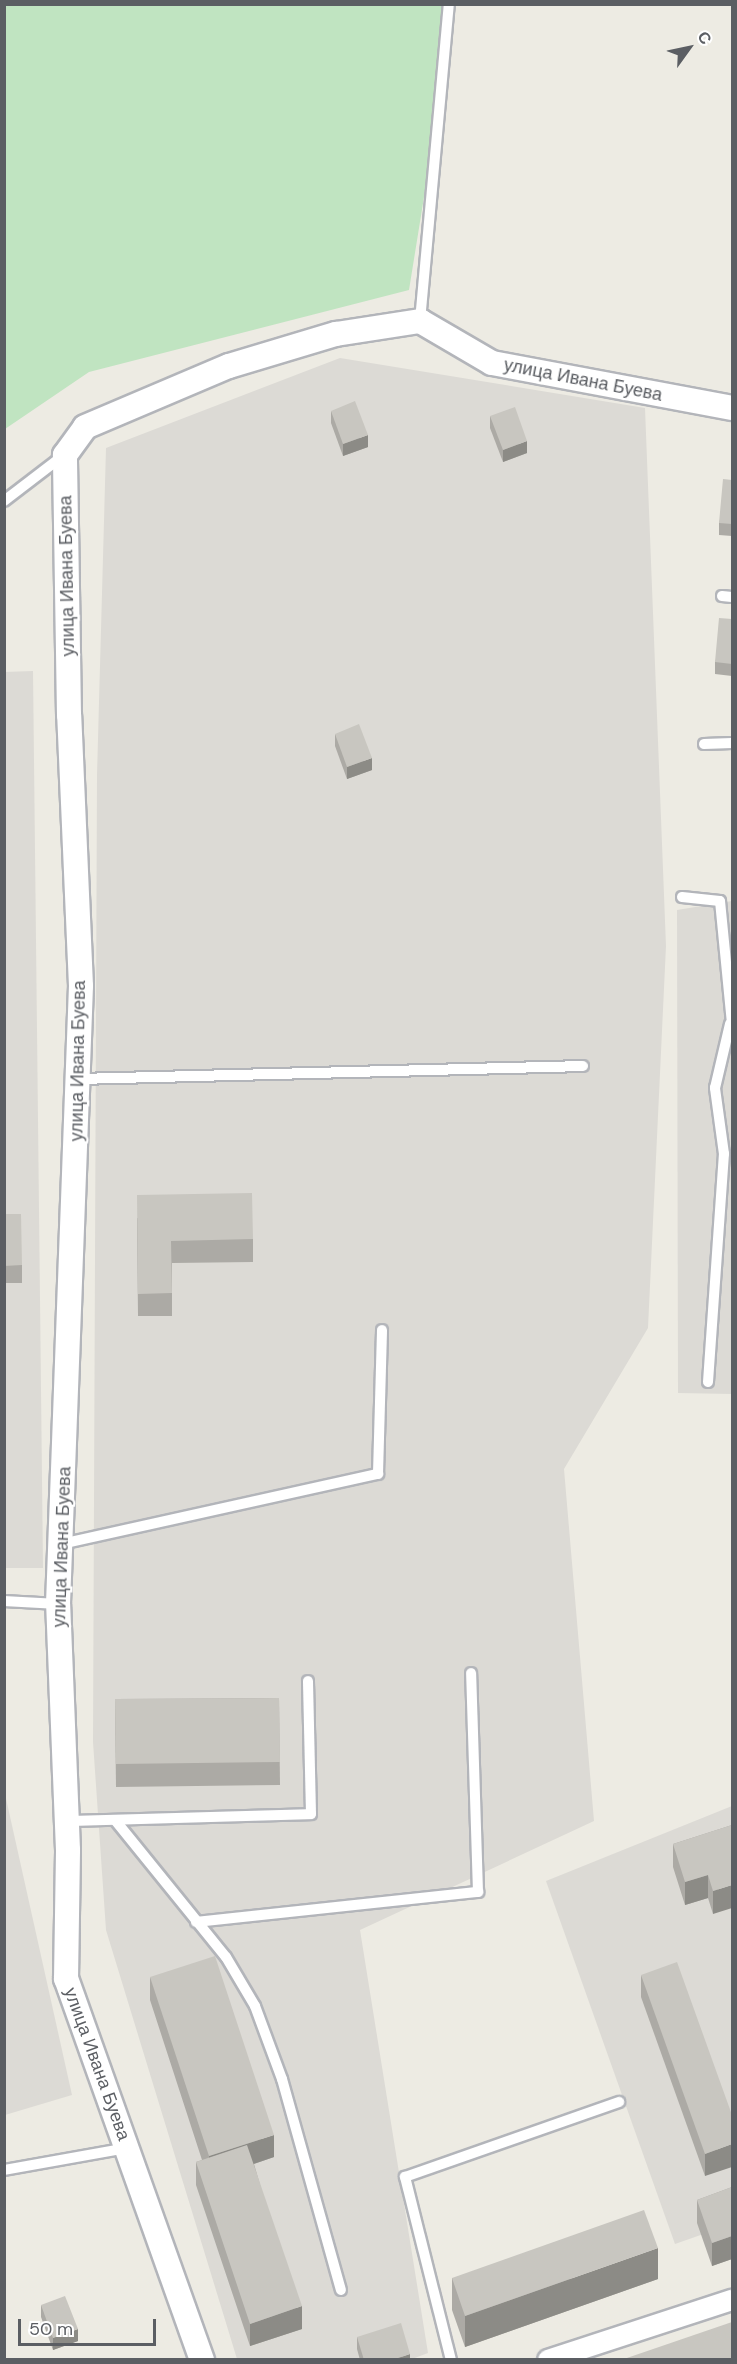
<!DOCTYPE html>
<meta charset="utf-8">
<style>
body{margin:0}
#map{position:relative;width:737px;height:2364px;overflow:hidden;background:#edebe3;font-family:"DM Sans",sans-serif}
div>[style]{position:absolute}
[style*='--x']{left:calc(var(--x)*1px);top:calc(var(--y)*1px);width:calc(var(--w)*1px);rotate:calc(var(--a)*1deg)}
.industrial>*{inset:0;background:#dcdad5}
.green>*{inset:0;background:#c0e4c1}
.roads{filter:drop-shadow(2px 0 #b3b5ba) drop-shadow(-2px 0 #b3b5ba) drop-shadow(0 2px #b3b5ba) drop-shadow(0 -2px #b3b5ba)}
.service>*{height:10px;margin:-5px;padding:0 5px;transform-origin:5px;border-radius:5px;background:#fff}
.minor>*{height:20px;margin:-10px;padding:0 10px;transform-origin:10px;border-radius:10px;background:#fff}
.tertiary>*{height:24px;margin:-12px;padding:0 12px;transform-origin:12px;border-radius:12px;background:#fff}
.wall>*{inset:0;background:#acaaa5}
.shaded-wall>*{inset:0;background:#8c8b86}
.building>*{inset:0;background:#c8c6c0}
span{translate:-50% -50%;white-space:nowrap;text-align:center;line-height:1.15;-webkit-text-stroke:4.5px #fff;paint-order:stroke}
.street-label{font-size:18px;color:#5b5e63}
.frame{position:absolute;inset:0;border:6px solid #5b5e63;pointer-events:none}
.north{position:absolute;left:659px;top:18px;width:60px;height:60px;-webkit-text-stroke:4px #fff;paint-order:stroke;rotate:57deg;font-size:16px;font-weight:700;line-height:24px;text-align:center;color:#5b5e63}
.north::after{content:'';display:block;margin:auto;width:21px;height:27px;background:#5b5e63;clip-path:polygon(50% 0,100% 100%,50% 72%,0 100%)}
.scale{position:absolute;left:18px;top:2319px;width:138px;height:27px;box-sizing:border-box;border:3px solid #5b5e63;border-top:0;padding-left:8px;font-size:18px;line-height:21px;white-space:nowrap;color:#5b5e63;-webkit-text-stroke:4px #fff;paint-order:stroke}
</style>
<div id="map">
<div class="industrial">
<div style="clip-path:polygon(340px 358px,645px 408px,666px 946px,648px 1328px,564px 1469px,594px 1821px,360px 1930px,428px 2353px,412px 2359px,237px 2359px,106px 1930px,93px 1742px,97px 775px,106px 448px)"></div>
<div style="clip-path:polygon(33px 671px,43px 1568px,4px 1568px,4px 672px)"></div>
<div style="clip-path:polygon(732px 901px,732px 1394px,678px 1393px,677px 910px)"></div>
<div style="clip-path:polygon(5px 1794px,72px 2095px,5px 2115px,4px 2115px)"></div>
<div style="clip-path:polygon(732px 1806px,732px 2224px,675px 2244px,546px 1881px)"></div>
</div>
<div class="green">
<div style="clip-path:polygon(5px 5px,455px 5px,409px 290px,89px 372px,5px 429px)"></div>
</div>
<div class="roads">
<div class="service">
<div style="--x:420;--y:321;--w:318;--a:-84.8"></div>
<div style="--x:4;--y:501;--w:76;--a:-37.5"></div>
<div style="--x:722;--y:596;--w:10;--a:6"></div>
<div style="--x:704;--y:744;--w:28;--a:-2"></div>
<div style="--x:682;--y:897;--w:38;--a:6"></div>
<div style="--x:720;--y:901;--w:123;--a:84.4"></div>
<div style="--x:78;--y:1079;--w:505;--a:-1.47"></div>
<div style="--x:708;--y:1382;--w:229;--a:-86"></div>
<div style="--x:724;--y:1154;--w:67;--a:-97.8"></div>
<div style="--x:715;--y:1088;--w:66;--a:-76.8"></div>
<div style="--x:61;--y:1544;--w:325;--a:-12.5"></div>
<div style="--x:378;--y:1474;--w:144;--a:-88.4"></div>
<div style="--x:4;--y:1601;--w:54;--a:3.2"></div>
<div style="--x:115;--y:1820;--w:176;--a:51"></div>
<div style="--x:226;--y:1957;--w:57;--a:59.4"></div>
<div style="--x:255;--y:2006;--w:78;--a:69.7"></div>
<div style="--x:282;--y:2079;--w:219;--a:74.4"></div>
<div style="--x:67;--y:1821;--w:244;--a:-1.6"></div>
<div style="--x:311;--y:1814;--w:133;--a:-91.3"></div>
<div style="--x:196;--y:1922;--w:284;--a:-6.1"></div>
<div style="--x:478;--y:1892;--w:219;--a:-91.8"></div>
<div style="--x:4;--y:2170;--w:125;--a:-10.1"></div>
<div style="--x:451;--y:2360;--w:189;--a:-104.1"></div>
<div style="--x:405;--y:2177;--w:227;--a:-19.3"></div>
</div>
<div class="minor">
<div style="--x:548;--y:2360;--w:194;--a:-18.1"></div>
</div>
<div class="tertiary">
<div style="--x:202;--y:2360;--w:405;--a:-109.6"></div>
<div style="--x:66;--y:1979;--w:129;--a:-89.1"></div>
<div style="--x:68;--y:1850;--w:246;--a:-92.3"></div>
<div style="--x:58;--y:1604;--w:618;--a:-87.87"></div>
<div style="--x:81;--y:986;--w:271;--a:-92.5"></div>
<div style="--x:69;--y:715;--w:260;--a:-90.9"></div>
<div style="--x:65;--y:455;--w:34;--a:-54"></div>
<div style="--x:85;--y:427;--w:156;--a:-23"></div>
<div style="--x:229;--y:366;--w:112;--a:-16.7"></div>
<div style="--x:336;--y:334;--w:85;--a:-8.8"></div>
<div style="--x:420;--y:321;--w:83;--a:30.3"></div>
<div style="--x:492;--y:363;--w:244;--a:10.6"></div>
</div>
</div>
<div class="wall">
<div style="clip-path:polygon(331px 411px,368px 447px,343px 456px,331px 423px)"></div>
<div style="clip-path:polygon(490px 416px,527px 453px,503px 462px,490px 428px)"></div>
<div style="clip-path:polygon(732px 480px,732px 536px,719px 535px,719px 523px)"></div>
<div style="clip-path:polygon(732px 619px,732px 676px,715px 674px,715px 662px)"></div>
<div style="clip-path:polygon(335px 734px,372px 770px,347px 779px,335px 746px)"></div>
<div style="clip-path:polygon(4px 1214px,22px 1265px,22px 1283px,4px 1283px)"></div>
<div style="clip-path:polygon(137px 1218px,253px 1239px,253px 1262px,172px 1263px,172px 1316px,138px 1316px)"></div>
<div style="clip-path:polygon(279px 1698px,280px 1785px,116px 1787px,115px 1699px)"></div>
<div style="clip-path:polygon(732px 1825px,713px 1914px,708px 1898px,685px 1905px,673px 1867px,673px 1844px)"></div>
<div style="clip-path:polygon(641px 1975px,732px 2115px,705px 2176px,641px 1997px)"></div>
<div style="clip-path:polygon(150px 1977px,274px 2157px,254px 2164px,302px 2329px,250px 2346px,196px 2185px,196px 2162px,202px 2160px,150px 2000px)"></div>
<div style="clip-path:polygon(732px 2187px,732px 2259px,712px 2266px,697px 2223px,697px 2200px)"></div>
<div style="clip-path:polygon(452px 2278px,658px 2279px,465px 2347px,452px 2310px)"></div>
<div style="clip-path:polygon(41px 2305px,78px 2341px,53px 2350px,41px 2317px)"></div>
<div style="clip-path:polygon(357px 2337px,410px 2360px,360px 2360px,357px 2349px)"></div>
</div>
<div class="shaded-wall">
<div style="clip-path:polygon(368px 435px,368px 447px,343px 456px,343px 444px)"></div>
<div style="clip-path:polygon(527px 441px,527px 453px,503px 462px,503px 450px)"></div>
<div style="clip-path:polygon(372px 758px,372px 770px,347px 779px,347px 767px)"></div>
<div style="clip-path:polygon(708px 1875px,708px 1898px,685px 1905px,685px 1882px)"></div>
<div style="clip-path:polygon(732px 1885px,732px 1908px,713px 1914px,713px 1891px)"></div>
<div style="clip-path:polygon(274px 2135px,274px 2157px,209px 2179px,209px 2156px)"></div>
<div style="clip-path:polygon(732px 2144px,732px 2167px,705px 2176px,705px 2154px)"></div>
<div style="clip-path:polygon(732px 2236px,732px 2259px,712px 2266px,712px 2243px)"></div>
<div style="clip-path:polygon(658px 2248px,658px 2279px,465px 2347px,465px 2316px)"></div>
<div style="clip-path:polygon(302px 2306px,302px 2329px,250px 2346px,250px 2324px)"></div>
<div style="clip-path:polygon(78px 2329px,78px 2341px,53px 2350px,53px 2338px)"></div>
<div style="clip-path:polygon(410px 2354px,410px 2360px,392px 2360px)"></div>
</div>
<div class="building">
<div style="clip-path:polygon(355px 401px,368px 435px,343px 444px,331px 411px)"></div>
<div style="clip-path:polygon(515px 407px,527px 441px,503px 450px,490px 416px)"></div>
<div style="clip-path:polygon(723px 479px,732px 480px,732px 524px,719px 523px)"></div>
<div style="clip-path:polygon(719px 618px,732px 619px,732px 664px,715px 662px)"></div>
<div style="clip-path:polygon(359px 724px,372px 758px,347px 767px,335px 734px)"></div>
<div style="clip-path:polygon(252px 1193px,253px 1239px,171px 1241px,172px 1293px,138px 1294px,137px 1195px)"></div>
<div style="clip-path:polygon(4px 1214px,21px 1214px,22px 1265px,4px 1266px)"></div>
<div style="clip-path:polygon(279px 1698px,280px 1762px,116px 1764px,115px 1699px)"></div>
<div style="clip-path:polygon(732px 1825px,732px 1885px,713px 1891px,708px 1875px,685px 1882px,673px 1844px)"></div>
<div style="clip-path:polygon(215px 1956px,274px 2135px,209px 2156px,150px 1977px)"></div>
<div style="clip-path:polygon(677px 1962px,732px 2115px,732px 2144px,705px 2154px,641px 1975px)"></div>
<div style="clip-path:polygon(247px 2145px,302px 2306px,250px 2324px,196px 2162px)"></div>
<div style="clip-path:polygon(732px 2187px,732px 2236px,712px 2243px,697px 2200px)"></div>
<div style="clip-path:polygon(644px 2210px,658px 2248px,465px 2316px,452px 2278px)"></div>
<div style="clip-path:polygon(65px 2296px,78px 2329px,53px 2338px,41px 2305px)"></div>
<div style="clip-path:polygon(732px 2322px,732px 2360px,621px 2360px)"></div>
<div style="clip-path:polygon(401px 2323px,410px 2354px,392px 2360px,364px 2360px,357px 2337px)"></div>
</div>
<div class="street-label">
<span style="left:583px;top:380px;rotate:11deg">улица Ивана Буева</span>
<span style="left:67px;top:576px;rotate:-91deg">улица Ивана Буева</span>
<span style="left:78px;top:1061px;rotate:-89deg">улица Ивана Буева</span>
<span style="left:62px;top:1547px;rotate:-88deg">улица Ивана Буева</span>
<span style="left:97px;top:2064px;rotate:70deg">улица Ивана Буева</span>
</div>
<div class="frame"></div>
<div class="north">С</div>
<div class="scale">50 m</div>
</div>
